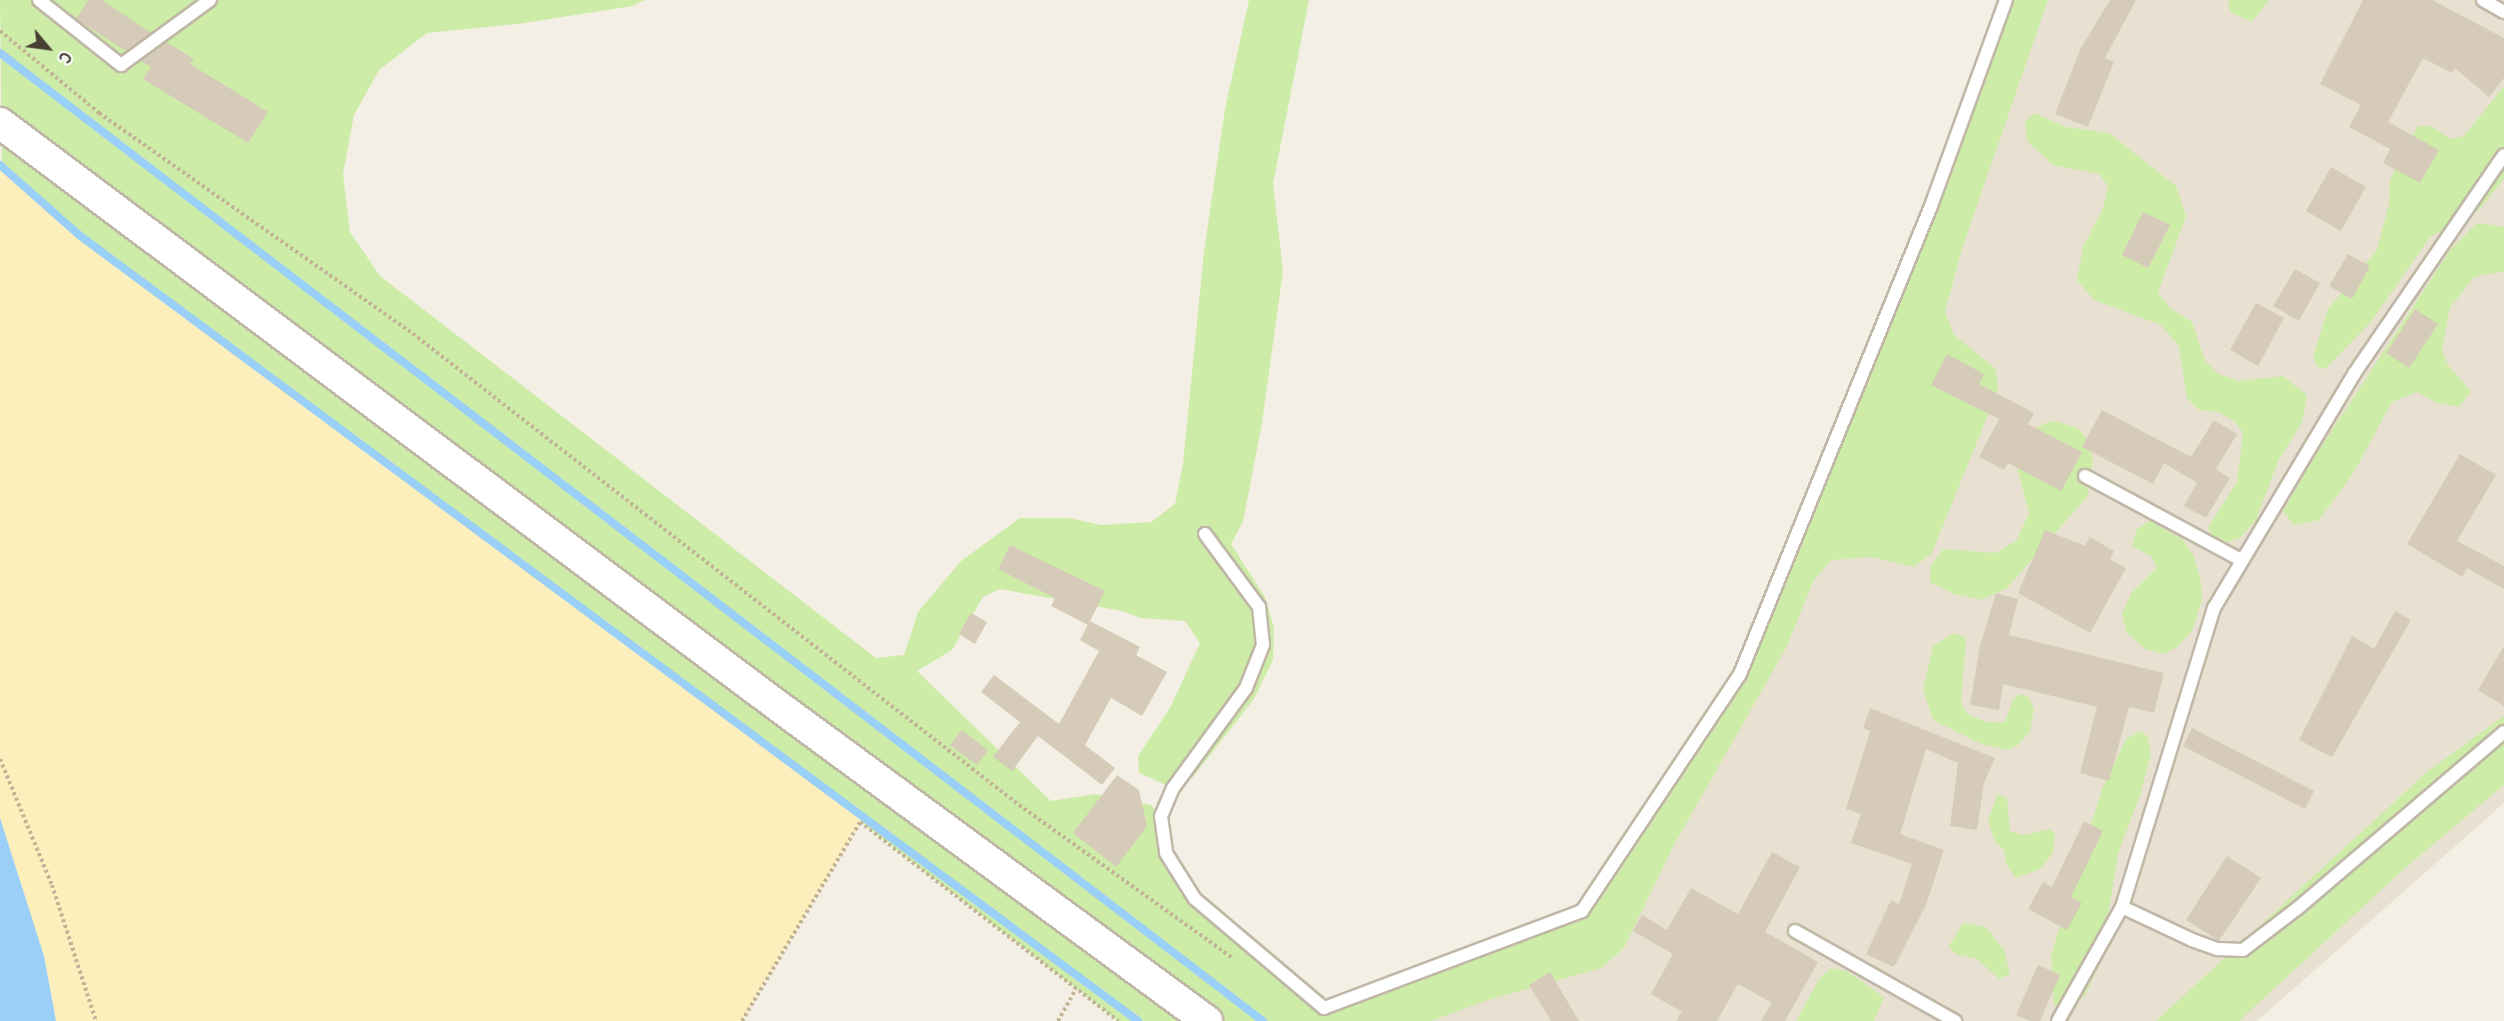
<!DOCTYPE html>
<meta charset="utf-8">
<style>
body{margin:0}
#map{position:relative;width:2504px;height:1021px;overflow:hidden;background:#f4efe4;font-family:Overpass,sans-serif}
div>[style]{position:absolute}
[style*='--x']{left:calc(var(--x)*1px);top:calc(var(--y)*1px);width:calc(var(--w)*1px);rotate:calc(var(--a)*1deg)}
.residential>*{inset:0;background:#e8e1d1}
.green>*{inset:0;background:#cdeca8}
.sand>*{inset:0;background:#fcefbb}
.water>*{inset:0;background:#9ad0f7}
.stream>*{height:8px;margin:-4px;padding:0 4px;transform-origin:4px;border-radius:4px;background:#9ad0f7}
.building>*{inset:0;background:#d6cbb8}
.path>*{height:4px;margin-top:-2px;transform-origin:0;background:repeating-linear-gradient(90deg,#c3b396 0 3px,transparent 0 6px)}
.roads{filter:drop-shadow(2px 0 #c0b7a6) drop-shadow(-2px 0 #c0b7a6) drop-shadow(0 2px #c0b7a6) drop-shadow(0 -2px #c0b7a6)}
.service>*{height:12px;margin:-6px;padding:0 6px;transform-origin:6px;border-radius:6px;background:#fff}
.tertiary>*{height:30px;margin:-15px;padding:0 15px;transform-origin:15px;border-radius:15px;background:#fff}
span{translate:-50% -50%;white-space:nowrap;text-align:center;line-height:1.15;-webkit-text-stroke:5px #fff;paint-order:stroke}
.north{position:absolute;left:18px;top:18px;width:60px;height:60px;-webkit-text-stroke:4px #fff;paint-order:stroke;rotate:119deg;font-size:16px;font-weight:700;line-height:24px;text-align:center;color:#463f33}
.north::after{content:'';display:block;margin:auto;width:21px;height:27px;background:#463f33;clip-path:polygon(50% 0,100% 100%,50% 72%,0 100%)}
</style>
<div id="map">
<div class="residential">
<div style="clip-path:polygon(2001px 0,2504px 0,2504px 803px,2257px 1021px,1341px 1021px,1582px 911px,1740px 674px,1927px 204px)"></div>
</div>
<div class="green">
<div style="clip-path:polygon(0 0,645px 0,632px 6px,518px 24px,427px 33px,379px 70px,354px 115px,343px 174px,350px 232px,380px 276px,876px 658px,904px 655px,918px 612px,961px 561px,1020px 518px,1069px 518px,1101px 525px,1151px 522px,1175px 504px,1183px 464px,1204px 252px,1225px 109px,1249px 0,1309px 0,1273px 184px,1283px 271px,1262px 423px,1243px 522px,1231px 544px,1265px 597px,1274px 628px,1273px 660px,1254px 699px,1193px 777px,1173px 788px,1139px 773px,1138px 756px,1170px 708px,1200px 643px,1185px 621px,1141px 618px,1122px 611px,1000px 589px,983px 597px,952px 650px,917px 671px,1051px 801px,1095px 794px,1151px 805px,1161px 816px,1166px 853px,1195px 899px,1324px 1008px,1582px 911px,1740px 674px,1927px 204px,2001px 0,2048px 0,1962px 249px,1945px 312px,1954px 335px,1996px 369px,1998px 390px,1932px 553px,1914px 567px,1871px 557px,1831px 560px,1814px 580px,1786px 648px,1675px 843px,1624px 948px,1601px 968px,1491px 999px,1431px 1021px,1118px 1021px,868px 828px,132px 274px,2px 168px)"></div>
<div style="clip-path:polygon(2228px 0,2269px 0,2252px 22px,2230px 12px)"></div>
<div style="clip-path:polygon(2504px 86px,2504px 179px,2478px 211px,2430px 237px,2371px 322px,2325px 369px,2317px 366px,2313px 356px,2328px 309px,2377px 250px,2389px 204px,2390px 180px,2418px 126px,2431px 126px,2450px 139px,2464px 136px)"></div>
<div style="clip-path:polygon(2034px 113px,2066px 127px,2109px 133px,2176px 186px,2186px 216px,2158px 293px,2170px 308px,2192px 322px,2205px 361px,2219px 374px,2239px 381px,2283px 376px,2307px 395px,2302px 422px,2278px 461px,2256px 520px,2240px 538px,2224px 543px,2215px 539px,2208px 528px,2237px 482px,2243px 433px,2235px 422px,2218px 412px,2199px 410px,2187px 398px,2179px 346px,2161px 325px,2094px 300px,2077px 280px,2083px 247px,2103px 208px,2108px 186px,2099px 174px,2053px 165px,2027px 141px,2025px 122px)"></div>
<div style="clip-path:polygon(2477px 223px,2504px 227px,2504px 271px,2474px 277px,2450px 308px,2442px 349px,2448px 365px,2471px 391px,2459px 407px,2437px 403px,2417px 392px,2392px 402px,2354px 472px,2319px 520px,2294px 525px,2283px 511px,2317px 453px,2451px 249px)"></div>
<div style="clip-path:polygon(2055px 421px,2078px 428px,2089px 441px,2093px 459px,2087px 497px,2007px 588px,1981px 600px,1954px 594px,1930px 582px,1931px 566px,1943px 549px,1995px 553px,2016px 541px,2029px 513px,2017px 467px,2027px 438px,2042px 424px)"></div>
<div style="clip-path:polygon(2150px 521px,2182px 539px,2194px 556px,2201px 582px,2202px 600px,2192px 631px,2176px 648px,2163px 654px,2145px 649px,2126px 632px,2122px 614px,2132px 592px,2157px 568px,2152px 557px,2132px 546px,2137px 529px)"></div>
<div style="clip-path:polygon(1954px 633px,1966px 638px,1961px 702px,1967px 714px,1987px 722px,2005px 722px,2013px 699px,2020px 694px,2028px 697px,2034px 709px,2030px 732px,2017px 746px,2008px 750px,1981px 744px,1933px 720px,1923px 690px,1933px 646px)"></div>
<div style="clip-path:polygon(2504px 716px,2504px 785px,2405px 868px,2239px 1021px,2156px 1021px,2428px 771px)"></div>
<div style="clip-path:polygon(2141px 731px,2148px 737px,2151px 754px,2141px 792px,2118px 854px,2100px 964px,2084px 997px,2064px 1008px,2054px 1006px,2051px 955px,2102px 789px,2126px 739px)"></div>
<div style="clip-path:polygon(1998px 794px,2007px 798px,2010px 831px,2024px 835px,2050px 829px,2055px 834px,2053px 853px,2040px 869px,2016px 878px,2006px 864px,2004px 850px,1994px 840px,1988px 820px)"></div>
<div style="clip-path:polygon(1963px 923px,1986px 927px,2004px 950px,2010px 974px,1999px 979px,1977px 959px,1958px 955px,1948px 947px)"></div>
<div style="clip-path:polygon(1831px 968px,1846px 971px,1884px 997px,1874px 1021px,1796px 1021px,1819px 979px)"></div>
</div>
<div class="sand">
<div style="clip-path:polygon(0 165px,79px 235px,863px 818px,742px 1021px,56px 1021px,44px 956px,0 818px)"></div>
</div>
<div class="water">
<div style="clip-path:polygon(0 818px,44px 956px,56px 1021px,0 1021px)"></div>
</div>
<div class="stream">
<div style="--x:0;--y:53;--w:1591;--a:37.47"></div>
<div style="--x:0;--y:165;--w:106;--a:41.5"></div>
<div style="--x:79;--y:235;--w:1319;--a:36.58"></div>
</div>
<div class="building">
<div style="clip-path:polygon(88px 0,102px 0,151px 33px,126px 51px,76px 19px)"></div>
<div style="clip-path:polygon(2110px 0,2136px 0,2105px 58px,2114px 62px,2088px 127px,2055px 114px,2081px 48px)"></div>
<div style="clip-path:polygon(2363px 0,2432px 0,2504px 38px,2504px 78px,2489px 97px,2455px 68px,2452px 73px,2423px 58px,2388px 122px,2439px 150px,2420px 183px,2383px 163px,2390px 149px,2349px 127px,2361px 105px,2320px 84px)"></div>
<div style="clip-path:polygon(166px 42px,194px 59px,190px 64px,268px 112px,248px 143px,143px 79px,151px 67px,141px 61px)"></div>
<div style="clip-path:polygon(2331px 167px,2366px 187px,2341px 231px,2306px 211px)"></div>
<div style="clip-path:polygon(2143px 212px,2170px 225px,2148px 268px,2122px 255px)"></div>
<div style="clip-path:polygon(2348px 254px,2370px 266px,2352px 299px,2329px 286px)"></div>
<div style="clip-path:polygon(2295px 269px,2320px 283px,2299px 321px,2273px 306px)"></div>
<div style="clip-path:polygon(2256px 303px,2284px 318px,2258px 366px,2230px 350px)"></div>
<div style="clip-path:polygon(2415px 309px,2438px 324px,2409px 368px,2386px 353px)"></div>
<div style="clip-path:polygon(1947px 354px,1984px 374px,1979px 384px,2034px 413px,2028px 424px,2082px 452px,2061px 491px,2008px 463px,2004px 470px,1979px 457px,1999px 419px,1931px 385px)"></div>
<div style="clip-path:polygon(2102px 410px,2191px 457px,2214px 420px,2237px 434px,2216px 469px,2230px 478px,2206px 518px,2184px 506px,2197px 483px,2164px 463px,2153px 484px,2082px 447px)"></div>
<div style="clip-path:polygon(2460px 454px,2496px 475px,2457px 541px,2504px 566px,2504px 589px,2467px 568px,2462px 577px,2407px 544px)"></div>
<div style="clip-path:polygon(2045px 530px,2085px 546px,2090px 537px,2114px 551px,2110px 559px,2126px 568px,2090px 633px,2018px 593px)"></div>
<div style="clip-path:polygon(1010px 545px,1105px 591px,1088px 625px,1051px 606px,1055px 598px,998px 569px)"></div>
<div style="clip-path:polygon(1996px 593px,2018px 599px,2009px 635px,2164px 673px,2154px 713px,2129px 707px,2109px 781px,2080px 773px,2097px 707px,2003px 684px,1999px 710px,1970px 705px,1980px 646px)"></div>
<div style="clip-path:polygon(2395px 611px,2411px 620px,2332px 757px,2299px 740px,2352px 636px,2374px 649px)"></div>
<div style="clip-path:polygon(971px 613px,987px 622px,975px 644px,959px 634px)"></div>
<div style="clip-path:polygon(1090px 621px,1140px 647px,1136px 655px,1167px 672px,1142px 716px,1111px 698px,1085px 745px,1115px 768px,1102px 785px,1038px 736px,1012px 771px,993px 757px,1020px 722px,981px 692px,994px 675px,1059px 724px,1099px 651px,1080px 640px)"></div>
<div style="clip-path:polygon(2504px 646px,2504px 706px,2478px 690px)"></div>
<div style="clip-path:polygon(1870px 708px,1995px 758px,1984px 783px,1977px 830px,1950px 826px,1958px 763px,1926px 749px,1900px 834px,1944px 850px,1926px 905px,1894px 967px,1866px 954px,1891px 900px,1899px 904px,1912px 864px,1851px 843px,1861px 814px,1846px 809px,1870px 731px,1863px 728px)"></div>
<div style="clip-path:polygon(2192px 728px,2314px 791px,2305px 809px,2183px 746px)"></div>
<div style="clip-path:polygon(962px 730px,988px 750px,977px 765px,950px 745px)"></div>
<div style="clip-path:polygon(1117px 775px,1139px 790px,1147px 826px,1116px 867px,1073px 833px)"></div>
<div style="clip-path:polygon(2084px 821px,2103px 831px,2071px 897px,2082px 903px,2067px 930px,2028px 909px,2043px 882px,2052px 887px)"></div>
<div style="clip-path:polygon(1772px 852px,1800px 867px,1765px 932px,1818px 962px,1785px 1021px,1761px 1021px,1772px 1003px,1738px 984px,1717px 1021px,1676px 1021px,1682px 1012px,1651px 994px,1673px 954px,1633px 931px,1642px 915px,1667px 930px,1691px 888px,1738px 914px)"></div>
<div style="clip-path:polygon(2227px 856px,2261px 878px,2219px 941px,2186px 920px)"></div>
<div style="clip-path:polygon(2038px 965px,2060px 975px,2040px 1021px,2030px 1021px,2016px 1015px)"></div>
<div style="clip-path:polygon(1550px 972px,1579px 1021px,1551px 1021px,1529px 985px)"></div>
</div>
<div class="path">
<div style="--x:0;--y:31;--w:129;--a:39.6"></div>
<div style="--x:99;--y:113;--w:378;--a:35.1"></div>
<div style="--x:408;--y:330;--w:774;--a:37.86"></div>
<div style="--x:1019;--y:805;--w:263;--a:35.6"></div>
<div style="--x:0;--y:759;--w:136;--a:67.6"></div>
<div style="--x:52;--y:885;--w:143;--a:72.1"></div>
<div style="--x:742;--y:1021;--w:231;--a:-59.3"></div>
<div style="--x:860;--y:822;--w:326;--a:37.6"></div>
<div style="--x:1058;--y:1021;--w:37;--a:-61"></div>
</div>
<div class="roads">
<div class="service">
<div style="--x:39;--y:0;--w:105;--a:38.4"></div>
<div style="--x:121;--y:65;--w:110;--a:-36.1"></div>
<div style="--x:2483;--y:0;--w:24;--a:30"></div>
<div style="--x:2085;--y:476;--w:177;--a:28.3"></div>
<div style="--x:1205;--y:534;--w:91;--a:53.5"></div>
<div style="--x:1259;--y:607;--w:38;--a:84"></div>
<div style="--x:1263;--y:645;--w:46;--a:111.6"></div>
<div style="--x:1246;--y:688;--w:124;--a:126.1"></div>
<div style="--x:1173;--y:788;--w:30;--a:113"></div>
<div style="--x:1161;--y:816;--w:37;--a:82"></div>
<div style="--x:1166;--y:853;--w:54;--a:57.8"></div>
<div style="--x:1195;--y:899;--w:169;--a:40.2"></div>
<div style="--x:1324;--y:1008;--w:276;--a:-20.6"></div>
<div style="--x:1582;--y:911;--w:285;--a:-56.3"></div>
<div style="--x:1740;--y:674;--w:505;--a:-67.8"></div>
<div style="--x:1931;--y:206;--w:219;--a:-70"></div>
<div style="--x:2122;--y:907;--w:313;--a:-72.9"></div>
<div style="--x:2214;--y:608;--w:273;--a:-59.1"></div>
<div style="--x:2354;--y:374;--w:265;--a:-55.6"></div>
<div style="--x:1795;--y:931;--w:184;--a:29.4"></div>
<div style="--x:2058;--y:1021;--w:131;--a:-60.7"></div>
<div style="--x:2122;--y:907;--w:77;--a:25.2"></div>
<div style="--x:2192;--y:940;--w:27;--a:20"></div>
<div style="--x:2217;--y:949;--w:26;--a:2"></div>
<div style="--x:2243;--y:950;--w:69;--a:-37.4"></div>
<div style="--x:2298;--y:908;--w:271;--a:-40.5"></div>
</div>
<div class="tertiary">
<div style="--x:0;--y:123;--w:986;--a:36.84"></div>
<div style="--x:789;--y:714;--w:519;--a:36.3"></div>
</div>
</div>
<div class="north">С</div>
</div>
